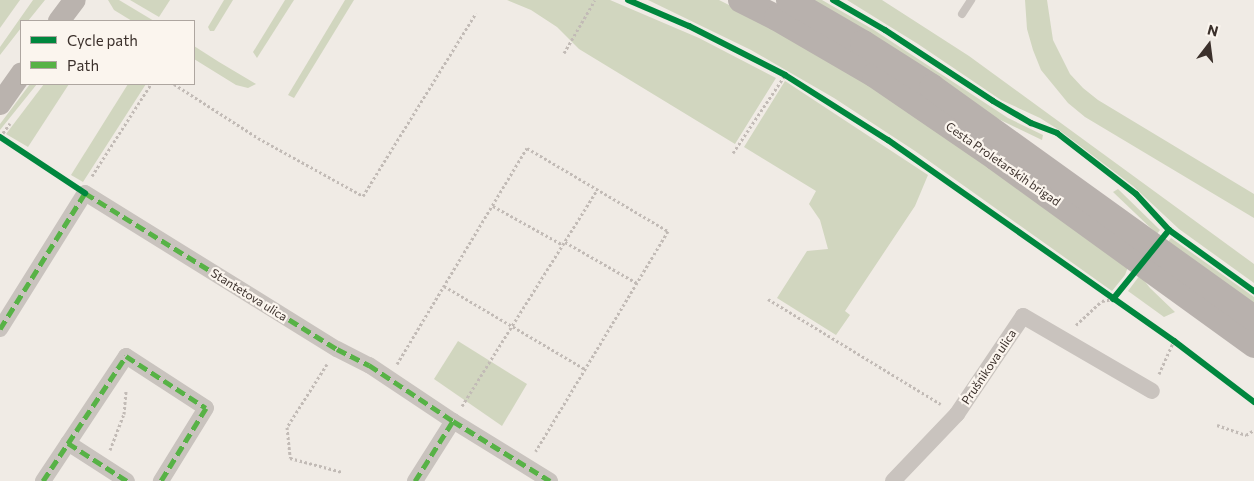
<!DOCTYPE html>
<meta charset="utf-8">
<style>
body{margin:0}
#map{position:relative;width:1254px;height:481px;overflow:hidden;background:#f0ebe5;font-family:Commissioner,sans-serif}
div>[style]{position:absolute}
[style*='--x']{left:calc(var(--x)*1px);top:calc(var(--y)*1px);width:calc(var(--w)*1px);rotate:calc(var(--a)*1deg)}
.green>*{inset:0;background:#d1d6bf}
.path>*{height:3px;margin-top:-1.5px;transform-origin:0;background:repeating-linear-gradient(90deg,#c2bbb6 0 2.5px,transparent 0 5px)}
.lane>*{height:8px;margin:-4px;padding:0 4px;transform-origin:4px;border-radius:4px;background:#c9c3be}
.street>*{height:16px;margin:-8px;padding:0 8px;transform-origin:8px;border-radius:8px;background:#c9c3be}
.secondary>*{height:22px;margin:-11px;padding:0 11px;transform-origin:11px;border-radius:11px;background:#bab3ae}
.primary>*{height:26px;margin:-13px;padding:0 13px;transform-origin:13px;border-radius:13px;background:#b8b1ad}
.quiet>*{height:5px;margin-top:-2.5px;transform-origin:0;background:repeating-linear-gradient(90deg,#57b246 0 10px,transparent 0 15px)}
.cycleway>*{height:6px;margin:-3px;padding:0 3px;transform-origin:3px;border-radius:3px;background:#00873e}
span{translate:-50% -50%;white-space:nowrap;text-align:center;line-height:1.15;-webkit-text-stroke:4.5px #fbf5ee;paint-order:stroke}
.street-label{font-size:12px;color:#3b302b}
.legend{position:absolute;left:20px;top:20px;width:175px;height:65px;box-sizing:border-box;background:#fbf5ee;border:1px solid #aea6a0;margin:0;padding:6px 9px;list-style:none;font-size:15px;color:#3b302b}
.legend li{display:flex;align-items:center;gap:10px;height:25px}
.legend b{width:25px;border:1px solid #aea6a0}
.north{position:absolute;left:1184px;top:20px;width:50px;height:50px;-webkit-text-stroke:4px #fbf5ee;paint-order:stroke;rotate:15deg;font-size:14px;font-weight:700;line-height:20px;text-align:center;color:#3b302b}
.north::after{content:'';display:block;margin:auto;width:18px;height:22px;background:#3b302b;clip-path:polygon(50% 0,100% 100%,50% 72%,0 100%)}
</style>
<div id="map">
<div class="green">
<div style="clip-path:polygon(0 0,20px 0,0 28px)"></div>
<div style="clip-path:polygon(33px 0,45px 0,28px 21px,21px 21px,21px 28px,0 55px,0 47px)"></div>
<div style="clip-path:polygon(108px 0,119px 0,154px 21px,132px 21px,114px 10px)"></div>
<div style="clip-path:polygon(130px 0,170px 0,159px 17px)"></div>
<div style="clip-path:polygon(224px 0,233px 0,214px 31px,210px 31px,208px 27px)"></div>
<div style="clip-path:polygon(285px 0,294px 0,257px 58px,253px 52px)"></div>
<div style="clip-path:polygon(345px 0,354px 0,294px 98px,288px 95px)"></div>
<div style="clip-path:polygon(507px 0,610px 0,699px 38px,776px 78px,735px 144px,579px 49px,557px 27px,531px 10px)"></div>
<div style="clip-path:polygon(648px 0,719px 0,769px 25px,882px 91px,1128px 267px,1125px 275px,1112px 291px,915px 151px,834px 98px,751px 50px)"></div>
<div style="clip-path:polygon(810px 0,822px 0,874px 30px,1008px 118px,1043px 135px,1042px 140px,986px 113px)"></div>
<div style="clip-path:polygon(847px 0,882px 0,969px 56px,1254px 264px,1254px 283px,1179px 229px,1133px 186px,1059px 130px,1040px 118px,1001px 100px,918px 44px)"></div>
<div style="clip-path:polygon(1025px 0,1047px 0,1053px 40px,1070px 74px,1083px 88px,1098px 100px,1254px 194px,1254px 218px,1085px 117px,1068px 103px,1041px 70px,1033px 50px,1027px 29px)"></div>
<div style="clip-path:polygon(194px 46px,219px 62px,256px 84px,248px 88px,236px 85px,194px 59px)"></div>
<div style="clip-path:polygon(785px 81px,928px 175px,915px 206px,845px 311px,850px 315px,836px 335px,777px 298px,807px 251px,828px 249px,820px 220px,809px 204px,816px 191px,744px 147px)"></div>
<div style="clip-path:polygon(30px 84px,37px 84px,0 130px,0 124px)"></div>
<div style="clip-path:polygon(44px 84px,69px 84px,28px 147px,6px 134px)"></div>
<div style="clip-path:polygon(128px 84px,146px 84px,83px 182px,71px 175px)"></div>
<div style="clip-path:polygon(1118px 189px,1160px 230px,1157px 234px,1113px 192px)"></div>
<div style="clip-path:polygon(1171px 238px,1254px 297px,1254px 305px,1167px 243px)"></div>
<div style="clip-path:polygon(1140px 275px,1150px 288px,1175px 312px,1164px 317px,1128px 291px)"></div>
<div style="clip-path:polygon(458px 341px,527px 384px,502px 426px,434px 379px)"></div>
</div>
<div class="path">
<div style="--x:564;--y:53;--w:61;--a:-59.7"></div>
<div style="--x:174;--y:84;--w:100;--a:32.7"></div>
<div style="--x:258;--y:138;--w:120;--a:28.9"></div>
<div style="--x:363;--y:196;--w:215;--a:-58.3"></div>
<div style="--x:0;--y:137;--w:17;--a:-54"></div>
<div style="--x:733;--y:153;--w:94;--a:-56.3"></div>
<div style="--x:92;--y:176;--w:109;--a:-57.3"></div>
<div style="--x:493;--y:206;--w:80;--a:29.1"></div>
<div style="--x:565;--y:242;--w:83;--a:29.7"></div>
<div style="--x:444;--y:286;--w:164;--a:30.5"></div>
<div style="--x:768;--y:299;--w:202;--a:31.3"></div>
<div style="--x:1076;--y:325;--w:35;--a:-43"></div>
<div style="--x:1102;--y:301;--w:11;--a:-10"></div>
<div style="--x:327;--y:364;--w:75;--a:122.4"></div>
<div style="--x:287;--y:427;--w:31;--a:84"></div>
<div style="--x:290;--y:458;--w:54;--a:15.1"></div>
<div style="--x:397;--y:364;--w:252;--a:-59"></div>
<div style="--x:527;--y:148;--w:164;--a:30.5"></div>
<div style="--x:668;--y:231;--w:257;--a:121"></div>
<div style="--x:1159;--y:374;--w:36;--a:-66"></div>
<div style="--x:462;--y:406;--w:255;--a:-58"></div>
<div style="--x:1217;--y:425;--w:31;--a:19"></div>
<div style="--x:1246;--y:435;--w:9;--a:-32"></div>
<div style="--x:110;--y:450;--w:39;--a:-69"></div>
<div style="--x:124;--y:414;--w:23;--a:-85"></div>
</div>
<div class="lane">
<div style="--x:962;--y:14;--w:17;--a:-57"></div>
</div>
<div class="street">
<div style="--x:0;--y:329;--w:160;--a:-58"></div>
<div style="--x:85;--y:193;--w:296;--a:31.8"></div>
<div style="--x:337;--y:349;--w:36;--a:27"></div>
<div style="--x:369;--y:365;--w:101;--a:33.7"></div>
<div style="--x:453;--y:421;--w:114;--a:31.7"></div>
<div style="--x:68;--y:443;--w:70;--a:32.8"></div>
<div style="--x:43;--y:481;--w:150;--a:-56.4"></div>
<div style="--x:126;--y:356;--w:95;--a:33"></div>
<div style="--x:206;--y:408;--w:86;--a:121.7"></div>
<div style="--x:415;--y:481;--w:71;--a:-57.7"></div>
<div style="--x:893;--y:481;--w:93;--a:-46.3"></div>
<div style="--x:957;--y:414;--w:118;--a:-56"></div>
<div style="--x:1023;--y:316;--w:149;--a:30.2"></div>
</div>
<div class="secondary">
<div style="--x:59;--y:21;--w:26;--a:-53"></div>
<div style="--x:0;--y:104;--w:37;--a:-55"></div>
</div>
<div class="primary">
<div style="--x:741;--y:0;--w:40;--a:26.6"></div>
<div style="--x:777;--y:18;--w:113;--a:30.2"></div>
<div style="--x:875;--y:75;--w:147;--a:34.4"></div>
<div style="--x:996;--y:158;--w:319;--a:35.9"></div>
<div style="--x:789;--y:0;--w:86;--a:30.2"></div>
<div style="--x:863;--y:43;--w:82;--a:32.5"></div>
<div style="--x:932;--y:87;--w:396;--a:35.7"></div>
</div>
<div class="quiet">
<div style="--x:0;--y:329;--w:160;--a:-58"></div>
<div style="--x:85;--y:193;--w:296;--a:31.8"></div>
<div style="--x:337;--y:349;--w:36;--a:27"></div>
<div style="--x:369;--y:365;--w:101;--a:33.7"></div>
<div style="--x:453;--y:421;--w:114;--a:31.7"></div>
<div style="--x:68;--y:443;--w:70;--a:32.8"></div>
<div style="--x:43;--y:481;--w:150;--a:-56.4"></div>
<div style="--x:126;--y:356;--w:95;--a:33"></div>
<div style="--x:206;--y:408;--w:86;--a:121.7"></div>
<div style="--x:415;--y:481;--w:71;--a:-57.7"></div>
</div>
<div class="cycleway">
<div style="--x:628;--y:0;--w:66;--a:23.1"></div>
<div style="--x:689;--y:26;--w:108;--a:27"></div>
<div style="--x:785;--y:75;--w:122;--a:32.3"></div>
<div style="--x:888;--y:140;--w:350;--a:35.1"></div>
<div style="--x:1174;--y:341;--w:101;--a:37.3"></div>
<div style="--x:833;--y:0;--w:60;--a:30"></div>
<div style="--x:885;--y:30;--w:129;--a:33.3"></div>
<div style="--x:993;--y:101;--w:44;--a:30.1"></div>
<div style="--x:1031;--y:123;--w:28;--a:21"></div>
<div style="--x:1057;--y:133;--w:100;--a:37.7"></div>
<div style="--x:1136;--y:194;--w:49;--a:47.5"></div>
<div style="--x:1169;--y:230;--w:105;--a:35.7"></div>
<div style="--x:0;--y:137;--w:102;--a:33.4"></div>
<div style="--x:1113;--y:299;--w:89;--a:-50.9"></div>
</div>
<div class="street-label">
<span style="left:1003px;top:164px;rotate:35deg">Cesta Proletarskih brigad</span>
<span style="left:249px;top:295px;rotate:32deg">Stantetova ulica</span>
<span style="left:989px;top:367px;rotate:-56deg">Prušnikova ulica</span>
</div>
<ul class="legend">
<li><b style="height:6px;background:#00873e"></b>Cycle path</li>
<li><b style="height:6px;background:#57b246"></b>Path</li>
</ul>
<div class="north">N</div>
</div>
